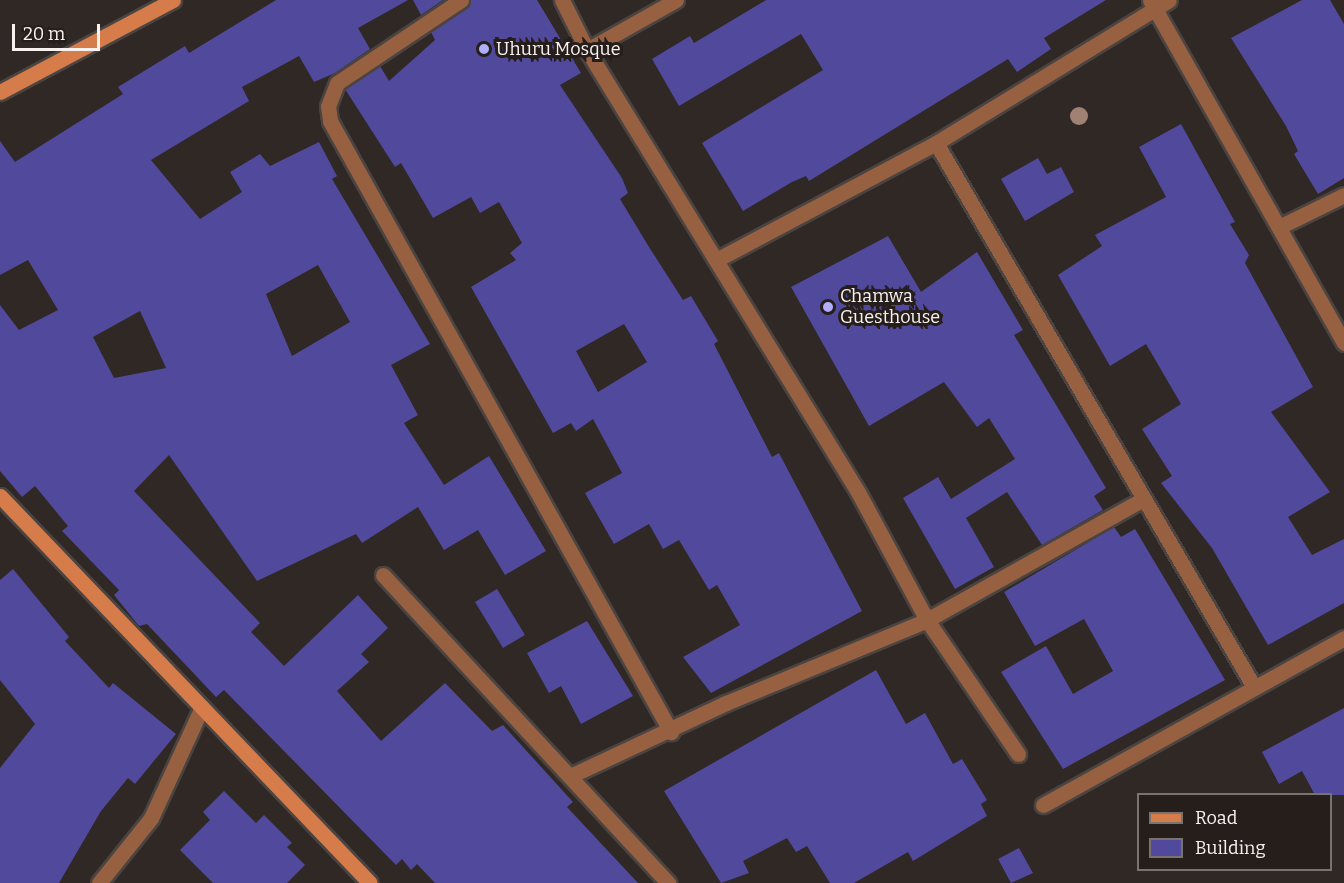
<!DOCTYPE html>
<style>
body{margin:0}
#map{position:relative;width:1344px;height:883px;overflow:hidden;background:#2f2824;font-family:Bitter,serif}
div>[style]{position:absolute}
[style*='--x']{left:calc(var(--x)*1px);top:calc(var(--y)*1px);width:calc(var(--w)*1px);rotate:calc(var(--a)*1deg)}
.building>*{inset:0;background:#51499b}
.roads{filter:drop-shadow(2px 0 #4b4441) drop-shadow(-2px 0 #4b4441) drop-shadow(0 2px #4b4441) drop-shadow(0 -2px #4b4441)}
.street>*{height:15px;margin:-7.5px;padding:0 7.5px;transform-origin:7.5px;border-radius:7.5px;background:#976041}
.secondary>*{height:15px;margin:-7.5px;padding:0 7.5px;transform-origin:7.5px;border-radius:7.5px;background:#d57c4a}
.trees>*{width:18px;height:18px;margin:-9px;border-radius:50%;background:#9f8273}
.dots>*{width:16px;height:16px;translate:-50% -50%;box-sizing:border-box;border:3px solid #251e1b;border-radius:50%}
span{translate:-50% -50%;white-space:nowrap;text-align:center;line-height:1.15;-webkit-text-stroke:6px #251e1b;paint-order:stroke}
.poi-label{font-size:18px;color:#f7f2f0}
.left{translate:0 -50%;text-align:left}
.legend{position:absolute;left:1137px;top:793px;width:195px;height:78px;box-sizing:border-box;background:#251e1b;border:2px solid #797370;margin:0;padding:8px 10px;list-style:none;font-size:18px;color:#f7f2f0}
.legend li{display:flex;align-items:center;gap:12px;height:30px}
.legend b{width:30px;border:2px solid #797370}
.scale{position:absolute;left:12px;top:24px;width:88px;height:27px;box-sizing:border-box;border:3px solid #f7f2f0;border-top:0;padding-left:8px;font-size:18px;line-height:21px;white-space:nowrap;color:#f7f2f0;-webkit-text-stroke:4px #251e1b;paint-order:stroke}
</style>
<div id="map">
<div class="building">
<div style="clip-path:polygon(evenodd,276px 0,408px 0,358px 28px,370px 49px,335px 73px,314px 82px,299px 56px,242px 87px,249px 101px,151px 160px,200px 219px,242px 192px,230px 172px,260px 154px,270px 166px,319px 142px,337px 176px,332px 179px,430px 344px,391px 365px,418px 415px,404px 423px,444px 485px,489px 456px,546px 551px,505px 575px,478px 530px,444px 550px,418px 507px,362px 543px,356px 534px,257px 581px,169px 455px,134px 491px,260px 623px,251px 632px,284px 666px,358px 595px,388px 628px,361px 654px,369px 662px,337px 691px,381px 741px,445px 683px,492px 731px,503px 725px,573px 802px,567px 807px,638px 883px,435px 883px,417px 864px,411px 870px,402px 859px,396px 865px,224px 690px,216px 697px,147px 624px,139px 626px,114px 595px,119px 590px,62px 531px,68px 526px,35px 486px,22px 497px,0 471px,0 305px,19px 330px,58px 310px,28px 260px,0 275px,0 141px,15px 162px,123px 94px,118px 87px,185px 46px,189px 53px,276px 0,318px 265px,350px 322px,292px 356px,266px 294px,318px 265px,276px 0,140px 311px,166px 368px,114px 378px,93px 337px,140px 311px)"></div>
<div style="clip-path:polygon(413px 0,443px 0,421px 15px)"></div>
<div style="clip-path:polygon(evenodd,471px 0,537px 0,581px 73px,560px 85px,622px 178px,628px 193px,620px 199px,649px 247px,683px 300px,691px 296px,718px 341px,714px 344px,772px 457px,779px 453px,862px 611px,711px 693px,683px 657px,740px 625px,717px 585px,709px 590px,679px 540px,663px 549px,649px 524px,614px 544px,585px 493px,622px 473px,593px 419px,576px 431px,571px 423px,553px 433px,471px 287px,516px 260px,510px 253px,522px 243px,499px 202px,480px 213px,471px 197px,433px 218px,401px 163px,395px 167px,345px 89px,380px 66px,389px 81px,435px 40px,431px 32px,471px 0,624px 324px,647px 362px,598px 392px,576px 351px,624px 324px)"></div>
<div style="clip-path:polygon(766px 0,1106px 0,1044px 38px,1051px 49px,1017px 72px,1008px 59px,809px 181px,806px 176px,792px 182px,743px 211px,702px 143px,823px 70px,801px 34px,679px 106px,652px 59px,690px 36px,694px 43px)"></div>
<div style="clip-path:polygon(1302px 0,1330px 0,1344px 24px,1344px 178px,1318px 194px,1294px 154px,1298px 151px,1286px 126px,1231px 38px)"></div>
<div style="clip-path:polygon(1181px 124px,1235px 222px,1230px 224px,1249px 255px,1245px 263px,1313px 387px,1271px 412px,1330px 492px,1288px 517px,1312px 555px,1344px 539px,1344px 603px,1268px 645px,1212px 548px,1161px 483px,1172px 476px,1142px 429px,1181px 404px,1146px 344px,1110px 366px,1058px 275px,1102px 246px,1095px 235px,1166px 197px,1139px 147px)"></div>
<div style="clip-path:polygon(1038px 158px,1047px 174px,1061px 167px,1074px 192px,1025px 221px,1001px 179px)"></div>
<div style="clip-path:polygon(888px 236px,921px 292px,977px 252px,1023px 330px,1014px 335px,1106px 488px,1094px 496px,1103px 510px,1042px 545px,1007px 492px,966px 518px,994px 567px,955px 589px,903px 498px,938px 477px,951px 499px,1015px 459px,989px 418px,977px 427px,944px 382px,869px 426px,791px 287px)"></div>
<div style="clip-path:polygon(1114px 527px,1121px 537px,1135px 529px,1225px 680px,1063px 769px,1001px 672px,1046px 646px,1073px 694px,1113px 671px,1084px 619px,1035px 646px,1004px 592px)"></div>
<div style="clip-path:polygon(13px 569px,69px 637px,65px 641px,109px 688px,113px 683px,176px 734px,135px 784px,128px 778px,101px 811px,59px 883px,0 883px,0 768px,35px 724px,0 680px,0 580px)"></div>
<div style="clip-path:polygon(497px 589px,525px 635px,503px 648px,475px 602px)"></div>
<div style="clip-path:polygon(587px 621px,633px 696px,581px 724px,561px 686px,549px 693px,527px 653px)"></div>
<div style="clip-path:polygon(876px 670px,906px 724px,925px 713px,953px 764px,962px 759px,987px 800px,981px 804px,987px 816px,913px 861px,908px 852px,854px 883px,830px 883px,807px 846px,796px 852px,787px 838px,743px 861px,749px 873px,721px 883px,664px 791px)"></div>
<div style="clip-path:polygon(1344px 708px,1344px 795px,1315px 795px,1302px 771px,1279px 784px,1262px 752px)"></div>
<div style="clip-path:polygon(224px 791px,256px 823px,264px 815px,292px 843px,287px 847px,305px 865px,287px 883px,213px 883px,180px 850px,210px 820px,203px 812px)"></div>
<div style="clip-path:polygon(1019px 848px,1033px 873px,1011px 883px,998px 859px)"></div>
</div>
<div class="roads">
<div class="street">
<div style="--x:461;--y:0;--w:149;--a:146.2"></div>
<div style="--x:337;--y:83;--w:25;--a:111"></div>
<div style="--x:328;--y:106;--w:15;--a:82"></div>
<div style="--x:330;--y:121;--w:700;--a:60.83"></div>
<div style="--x:562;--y:0;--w:56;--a:63.4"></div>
<div style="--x:587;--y:50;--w:518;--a:58.49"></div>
<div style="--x:858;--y:492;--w:145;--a:61.7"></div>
<div style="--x:927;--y:620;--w:162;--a:55.8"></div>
<div style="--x:1150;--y:0;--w:394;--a:60.5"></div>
<div style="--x:587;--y:50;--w:102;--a:-29.3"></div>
<div style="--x:936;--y:143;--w:630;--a:59.69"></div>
<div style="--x:1279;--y:227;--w:72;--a:-26.2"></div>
<div style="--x:716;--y:260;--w:249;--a:-28"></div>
<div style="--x:936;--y:143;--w:273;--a:-31.5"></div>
<div style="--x:383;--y:575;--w:420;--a:47.2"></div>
<div style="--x:570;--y:776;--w:172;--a:-25.1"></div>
<div style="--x:726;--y:703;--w:217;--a:-22.4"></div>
<div style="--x:927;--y:620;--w:246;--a:-29.2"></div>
<div style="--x:1043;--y:805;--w:344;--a:-29"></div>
<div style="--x:99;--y:883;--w:83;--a:-51.3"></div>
<div style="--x:151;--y:818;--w:122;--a:-65.3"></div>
</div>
<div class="secondary">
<div style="--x:0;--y:92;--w:196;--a:-28"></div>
<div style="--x:0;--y:496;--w:535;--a:46.29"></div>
</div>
</div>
<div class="trees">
<div style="left:1079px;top:116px"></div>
</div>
<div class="dots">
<div style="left:484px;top:49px;background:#afaefa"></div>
<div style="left:828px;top:307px;background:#afaefa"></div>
</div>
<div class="poi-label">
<span class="left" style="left:496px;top:49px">Uhuru Mosque</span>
<span class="left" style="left:840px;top:307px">Chamwa<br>Guesthouse</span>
</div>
<ul class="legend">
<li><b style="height:8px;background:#d57c4a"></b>Road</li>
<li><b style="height:16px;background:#51499b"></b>Building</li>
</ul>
<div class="scale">20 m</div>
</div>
